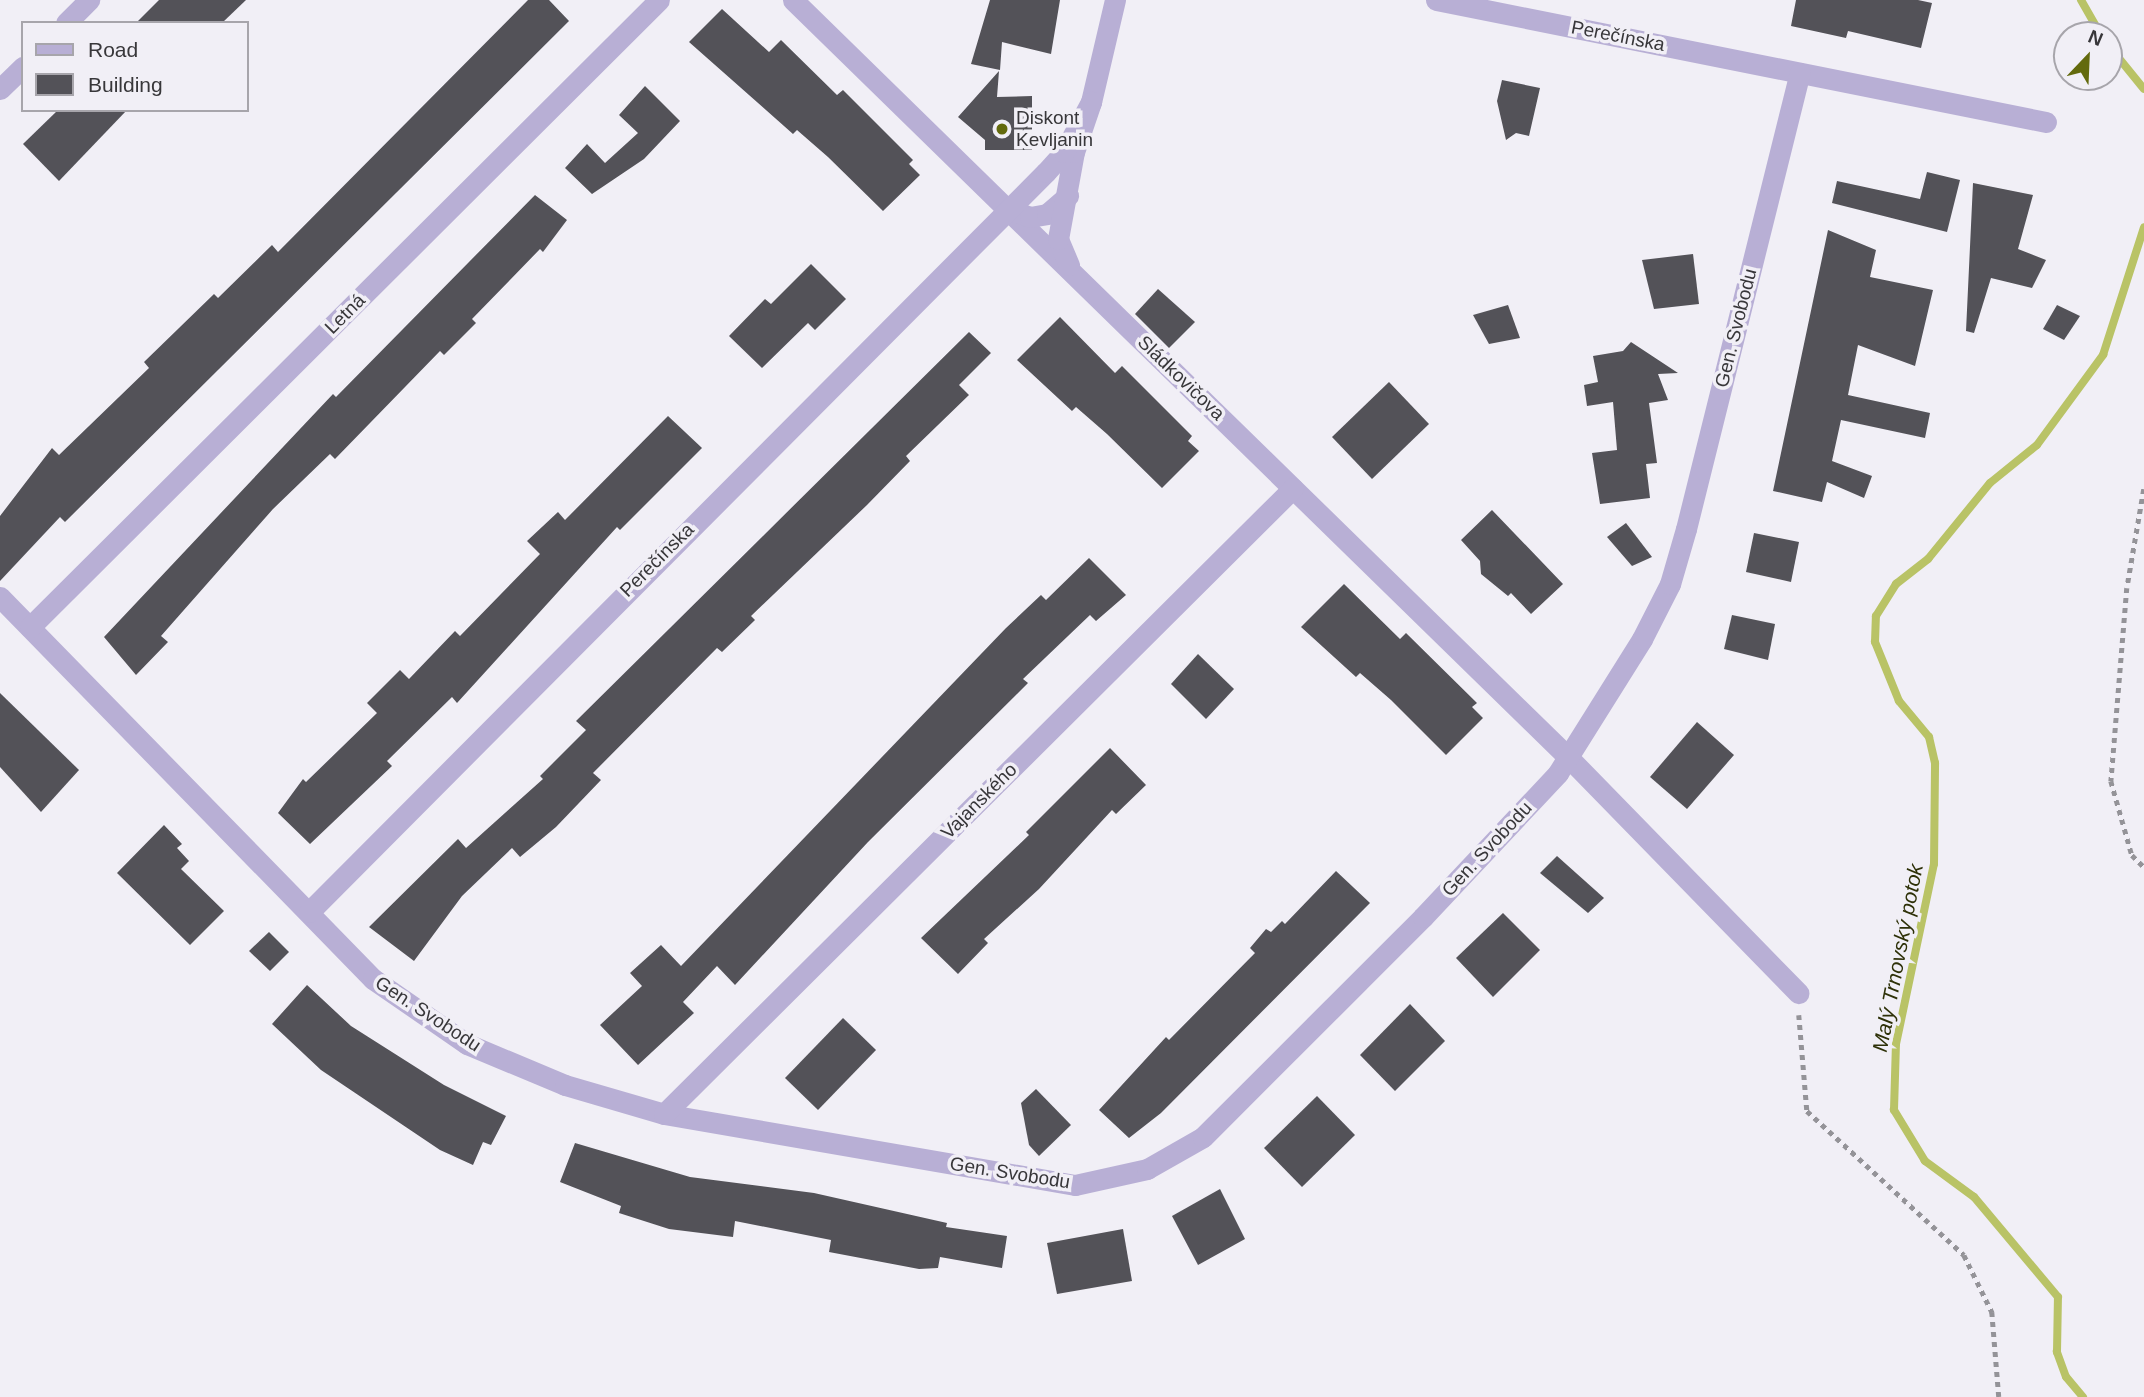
<!DOCTYPE html>
<meta charset="utf-8">
<style>
body{margin:0}
#map{position:relative;width:2144px;height:1397px;overflow:hidden;background:#f1eff6;font-family:Arial,sans-serif}
div>[style]{position:absolute}
[style*='--x']{left:calc(var(--x)*1px);top:calc(var(--y)*1px);width:calc(var(--w)*1px);rotate:calc(var(--a)*1deg)}
.stream>*{height:8px;margin:-4px;padding:0 4px;transform-origin:4px;border-radius:4px;background:#b9c366}
.building>*{inset:0;background:#535258}
.path>*{height:4.5px;margin-top:-2.25px;transform-origin:0;background:repeating-linear-gradient(90deg,#949398 0 5px,transparent 0 10px)}
.minor>*{height:21px;margin:-10.5px;padding:0 10.5px;transform-origin:10.5px;border-radius:10.5px;background:#b8afd5}
.dots>*{width:19px;height:19px;translate:-50% -50%;box-sizing:border-box;border:4px solid #f1eff6;border-radius:50%}
span{translate:-50% -50%;white-space:nowrap;text-align:center;line-height:1.15;-webkit-text-stroke:7px #f1eff6;paint-order:stroke}
.street-label{font-size:19px;color:#38373a}
.poi-label{font-size:19px;color:#38373a}
.left{translate:0 -50%;text-align:left}
.water-label{font-size:21px;color:#2e3108;font-style:italic}
.legend{position:absolute;left:21px;top:21px;width:228px;height:91px;box-sizing:border-box;background:#f1eff6;border:2px solid #a7a5ab;margin:0;padding:9px 12px;list-style:none;font-size:21px;color:#38373a}
.legend li{display:flex;align-items:center;gap:14px;height:35px}
.legend b{width:35px;border:2px solid #a7a5ab}
.north{position:absolute;left:2053px;top:21px;width:70px;height:70px;box-sizing:border-box;background:#f1eff6;border:2px solid #a7a5ab;border-radius:50%;rotate:23deg;font-size:19px;font-weight:700;line-height:28px;text-align:center;color:#38373a}
.north::after{content:'';display:block;margin:auto;width:24px;height:32px;background:#636a0d;clip-path:polygon(50% 0,100% 100%,50% 72%,0 100%)}
</style>
<div id="map">
<div class="stream">
<div style="--x:2081;--y:0;--w:40;--a:60.3"></div>
<div style="--x:2109;--y:46;--w:55;--a:50.9"></div>
<div style="--x:2083;--y:1397;--w:26;--a:-130"></div>
<div style="--x:2066;--y:1377;--w:27;--a:-110"></div>
<div style="--x:2057;--y:1352;--w:55;--a:-89"></div>
<div style="--x:2058;--y:1297;--w:131;--a:-130"></div>
<div style="--x:1974;--y:1197;--w:61;--a:-143.7"></div>
<div style="--x:1925;--y:1161;--w:60;--a:-121.3"></div>
<div style="--x:1894;--y:1110;--w:66;--a:-88.3"></div>
<div style="--x:1896;--y:1044;--w:184;--a:-78.1"></div>
<div style="--x:1934;--y:864;--w:101;--a:-89.4"></div>
<div style="--x:1935;--y:763;--w:27;--a:-103"></div>
<div style="--x:1929;--y:737;--w:47;--a:-129.8"></div>
<div style="--x:1899;--y:701;--w:64;--a:-112.1"></div>
<div style="--x:1875;--y:642;--w:26;--a:-88"></div>
<div style="--x:1876;--y:616;--w:38;--a:-58"></div>
<div style="--x:1896;--y:584;--w:41;--a:-38"></div>
<div style="--x:1928;--y:559;--w:98;--a:-50.8"></div>
<div style="--x:1990;--y:483;--w:60;--a:-39"></div>
<div style="--x:2037;--y:445;--w:112;--a:-53.7"></div>
<div style="--x:2103;--y:355;--w:134;--a:-72.2"></div>
</div>
<div class="building">
<div style="clip-path:polygon(159px 0,246px 0,222px 23px,136px 23px)"></div>
<div style="clip-path:polygon(528px 0,549px 0,569px 21px,65px 522px,60px 517px,0 581px,0 516px,52px 448px,59px 455px,149px 368px,144px 362px,214px 294px,218px 298px,272px 245px,278px 252px)"></div>
<div style="clip-path:polygon(990px 0,1060px 0,1051px 54px,1002px 42px,1000px 70px,971px 64px)"></div>
<div style="clip-path:polygon(1796px 0,1918px 0,1932px 3px,1921px 48px,1848px 31px,1846px 38px,1791px 26px)"></div>
<div style="clip-path:polygon(722px 9px,769px 52px,781px 40px,837px 95px,843px 90px,913px 160px,909px 164px,920px 175px,883px 211px,828px 157px,797px 130px,793px 134px,689px 42px)"></div>
<div style="clip-path:polygon(999px 71px,997px 97px,1032px 96px,1032px 150px,985px 150px,985px 140px,958px 117px)"></div>
<div style="clip-path:polygon(1502px 80px,1540px 88px,1529px 136px,1516px 133px,1506px 140px,1497px 101px)"></div>
<div style="clip-path:polygon(645px 86px,680px 121px,644px 159px,592px 194px,565px 168px,587px 144px,605px 163px,638px 133px,619px 115px)"></div>
<div style="clip-path:polygon(58px 110px,127px 110px,59px 181px,23px 144px)"></div>
<div style="clip-path:polygon(1927px 172px,1960px 180px,1947px 232px,1832px 203px,1837px 181px,1920px 199px)"></div>
<div style="clip-path:polygon(1973px 183px,2033px 195px,2018px 249px,2046px 260px,2032px 288px,1991px 278px,1974px 333px,1966px 331px)"></div>
<div style="clip-path:polygon(535px 195px,567px 220px,543px 252px,540px 249px,472px 319px,476px 323px,444px 355px,440px 351px,335px 459px,330px 454px,273px 509px,161px 636px,168px 642px,136px 675px,104px 637px,333px 394px,336px 397px)"></div>
<div style="clip-path:polygon(1828px 230px,1876px 250px,1870px 277px,1933px 290px,1915px 366px,1858px 345px,1848px 395px,1930px 413px,1925px 438px,1841px 420px,1832px 461px,1872px 476px,1864px 498px,1827px 482px,1822px 502px,1773px 491px)"></div>
<div style="clip-path:polygon(1693px 254px,1699px 304px,1654px 309px,1642px 260px)"></div>
<div style="clip-path:polygon(811px 264px,846px 299px,815px 330px,808px 323px,762px 368px,729px 336px,765px 299px,771px 304px)"></div>
<div style="clip-path:polygon(1158px 289px,1195px 322px,1169px 348px,1135px 314px)"></div>
<div style="clip-path:polygon(1508px 305px,1520px 338px,1489px 344px,1473px 315px)"></div>
<div style="clip-path:polygon(2057px 305px,2080px 316px,2064px 340px,2043px 329px)"></div>
<div style="clip-path:polygon(1060px 317px,1115px 373px,1122px 366px,1192px 436px,1188px 441px,1199px 451px,1162px 488px,1107px 434px,1076px 407px,1072px 411px,1017px 360px)"></div>
<div style="clip-path:polygon(969px 332px,991px 353px,959px 385px,969px 395px,906px 456px,910px 461px,867px 505px,751px 616px,755px 620px,722px 652px,717px 648px,593px 773px,601px 780px,556px 827px,520px 857px,512px 848px,462px 896px,414px 961px,369px 927px,458px 839px,466px 848px,543px 779px,540px 776px,586px 730px,576px 721px)"></div>
<div style="clip-path:polygon(1631px 342px,1678px 373px,1658px 374px,1668px 400px,1649px 403px,1657px 463px,1646px 464px,1650px 498px,1600px 504px,1592px 453px,1617px 450px,1613px 402px,1587px 406px,1584px 385px,1598px 382px,1593px 356px,1623px 351px)"></div>
<div style="clip-path:polygon(1389px 382px,1429px 424px,1372px 479px,1332px 437px)"></div>
<div style="clip-path:polygon(668px 416px,702px 448px,620px 530px,617px 527px,457px 703px,452px 697px,387px 761px,392px 766px,310px 844px,278px 813px,303px 779px,306px 782px,377px 713px,367px 703px,400px 670px,409px 679px,455px 631px,460px 636px,540px 554px,527px 541px,558px 512px,565px 520px)"></div>
<div style="clip-path:polygon(1492px 510px,1563px 584px,1531px 614px,1511px 593px,1508px 596px,1481px 574px,1480px 561px,1461px 540px)"></div>
<div style="clip-path:polygon(1626px 523px,1652px 557px,1632px 566px,1607px 537px)"></div>
<div style="clip-path:polygon(1754px 533px,1799px 542px,1791px 582px,1746px 572px)"></div>
<div style="clip-path:polygon(1089px 558px,1126px 595px,1096px 621px,1090px 615px,1023px 679px,1028px 683px,868px 842px,735px 985px,717px 966px,683px 1002px,694px 1013px,638px 1065px,600px 1025px,642px 986px,630px 973px,661px 945px,681px 966px,1006px 628px,1041px 595px,1046px 600px)"></div>
<div style="clip-path:polygon(1344px 584px,1400px 639px,1406px 633px,1477px 703px,1472px 707px,1483px 718px,1446px 755px,1391px 700px,1360px 673px,1356px 677px,1301px 627px)"></div>
<div style="clip-path:polygon(1732px 615px,1775px 624px,1768px 660px,1724px 649px)"></div>
<div style="clip-path:polygon(1198px 654px,1234px 689px,1206px 719px,1171px 684px)"></div>
<div style="clip-path:polygon(0 693px,79px 770px,41px 812px,0 767px)"></div>
<div style="clip-path:polygon(1697px 722px,1734px 755px,1687px 809px,1650px 777px)"></div>
<div style="clip-path:polygon(1110px 748px,1146px 785px,1116px 814px,1112px 810px,1039px 889px,984px 939px,988px 943px,958px 974px,921px 938px,1029px 835px,1026px 832px)"></div>
<div style="clip-path:polygon(164px 825px,182px 844px,177px 848px,189px 861px,181px 869px,224px 911px,190px 945px,117px 873px)"></div>
<div style="clip-path:polygon(1557px 856px,1604px 898px,1588px 913px,1540px 873px)"></div>
<div style="clip-path:polygon(1336px 871px,1370px 903px,1161px 1113px,1129px 1138px,1099px 1110px,1166px 1037px,1169px 1040px,1255px 953px,1250px 948px,1266px 929px,1271px 932px,1282px 921px,1285px 924px)"></div>
<div style="clip-path:polygon(1503px 913px,1540px 950px,1493px 997px,1456px 958px)"></div>
<div style="clip-path:polygon(269px 932px,289px 952px,270px 971px,249px 951px)"></div>
<div style="clip-path:polygon(307px 985px,351px 1026px,444px 1085px,506px 1116px,491px 1145px,483px 1142px,473px 1165px,440px 1150px,321px 1070px,272px 1024px)"></div>
<div style="clip-path:polygon(1410px 1004px,1445px 1041px,1395px 1091px,1360px 1055px)"></div>
<div style="clip-path:polygon(843px 1018px,876px 1050px,818px 1110px,785px 1078px)"></div>
<div style="clip-path:polygon(1036px 1089px,1071px 1125px,1039px 1156px,1029px 1145px,1021px 1103px)"></div>
<div style="clip-path:polygon(1317px 1096px,1355px 1135px,1302px 1187px,1264px 1148px)"></div>
<div style="clip-path:polygon(575px 1143px,690px 1177px,814px 1193px,947px 1223px,946px 1227px,1007px 1236px,1002px 1268px,940px 1257px,938px 1268px,919px 1269px,829px 1252px,831px 1240px,735px 1221px,733px 1237px,669px 1229px,619px 1213px,621px 1206px,560px 1182px)"></div>
<div style="clip-path:polygon(1220px 1189px,1245px 1239px,1198px 1265px,1172px 1216px)"></div>
<div style="clip-path:polygon(1123px 1229px,1132px 1281px,1057px 1294px,1047px 1243px)"></div>
</div>
<div class="path">
<div style="--x:2144;--y:489;--w:100;--a:99.7"></div>
<div style="--x:2127;--y:588;--w:194;--a:94.7"></div>
<div style="--x:2111;--y:781;--w:77;--a:74.2"></div>
<div style="--x:2132;--y:855;--w:17;--a:45"></div>
<div style="--x:1799;--y:1015;--w:96;--a:85.2"></div>
<div style="--x:1807;--y:1111;--w:213;--a:42.5"></div>
<div style="--x:1964;--y:1255;--w:64;--a:63.8"></div>
<div style="--x:1992;--y:1312;--w:85;--a:85.3"></div>
</div>
<div class="minor">
<div style="--x:793;--y:0;--w:1083;--a:44.33"></div>
<div style="--x:1568;--y:757;--w:330;--a:45.7"></div>
<div style="--x:1436;--y:0;--w:622;--a:11.31"></div>
<div style="--x:66;--y:23;--w:33;--a:-45"></div>
<div style="--x:0;--y:89;--w:32;--a:-44"></div>
<div style="--x:1011;--y:210;--w:20;--a:20"></div>
<div style="--x:1030;--y:217;--w:17;--a:-10"></div>
<div style="--x:1047;--y:214;--w:28;--a:-41"></div>
<div style="--x:1069;--y:265;--w:28;--a:-113"></div>
<div style="--x:1058;--y:239;--w:88;--a:-79.6"></div>
<div style="--x:1074;--y:152;--w:53;--a:-71.2"></div>
<div style="--x:1091;--y:102;--w:105;--a:-76.8"></div>
<div style="--x:0;--y:597;--w:534;--a:45.68"></div>
<div style="--x:373;--y:979;--w:114;--a:34.7"></div>
<div style="--x:467;--y:1044;--w:106;--a:22.7"></div>
<div style="--x:565;--y:1085;--w:103;--a:16.3"></div>
<div style="--x:664;--y:1114;--w:417;--a:9.8"></div>
<div style="--x:1075;--y:1185;--w:74;--a:-12.5"></div>
<div style="--x:1147;--y:1169;--w:64;--a:-29.7"></div>
<div style="--x:1203;--y:1137;--w:311;--a:-45"></div>
<div style="--x:1423;--y:917;--w:197;--a:-46.8"></div>
<div style="--x:1558;--y:773;--w:158;--a:-57.9"></div>
<div style="--x:1642;--y:639;--w:62;--a:-63"></div>
<div style="--x:1670;--y:584;--w:57;--a:-73.8"></div>
<div style="--x:1686;--y:529;--w:470;--a:-76"></div>
<div style="--x:30;--y:627;--w:888;--a:-44.91"></div>
<div style="--x:309;--y:912;--w:1044;--a:-45.12"></div>
<div style="--x:1046;--y:172;--w:27;--a:-48"></div>
<div style="--x:1064;--y:152;--w:57;--a:-61.6"></div>
<div style="--x:664;--y:1114;--w:887;--a:-44.86"></div>
</div>
<div class="dots">
<div style="left:1002px;top:129px;background:#636a0d"></div>
</div>
<div class="street-label">
<span style="left:1618px;top:36px;rotate:11deg">Perečínska</span>
<span style="left:345px;top:314px;rotate:-45deg">Letná</span>
<span style="left:1736px;top:328px;rotate:-76deg">Gen. Svobodu</span>
<span style="left:1181px;top:378px;rotate:44deg">Sládkovičova</span>
<span style="left:657px;top:560px;rotate:-45deg">Perečínska</span>
<span style="left:979px;top:801px;rotate:-45deg">Vajanského</span>
<span style="left:1487px;top:849px;rotate:-47deg">Gen. Svobodu</span>
<span style="left:428px;top:1014px;rotate:33deg">Gen. Svobodu</span>
<span style="left:1010px;top:1173px;rotate:9deg">Gen. Svobodu</span>
</div>
<div class="poi-label">
<span class="left" style="left:1016px;top:129px">Diskont<br>Kevljanin</span>
</div>
<div class="water-label">
<span style="left:1898px;top:958px;rotate:-79deg">Malý Trnovský potok</span>
</div>
<ul class="legend">
<li><b style="height:9px;background:#b8afd5"></b>Road</li>
<li><b style="height:19px;background:#535258"></b>Building</li>
</ul>
<div class="north">N</div>
</div>
